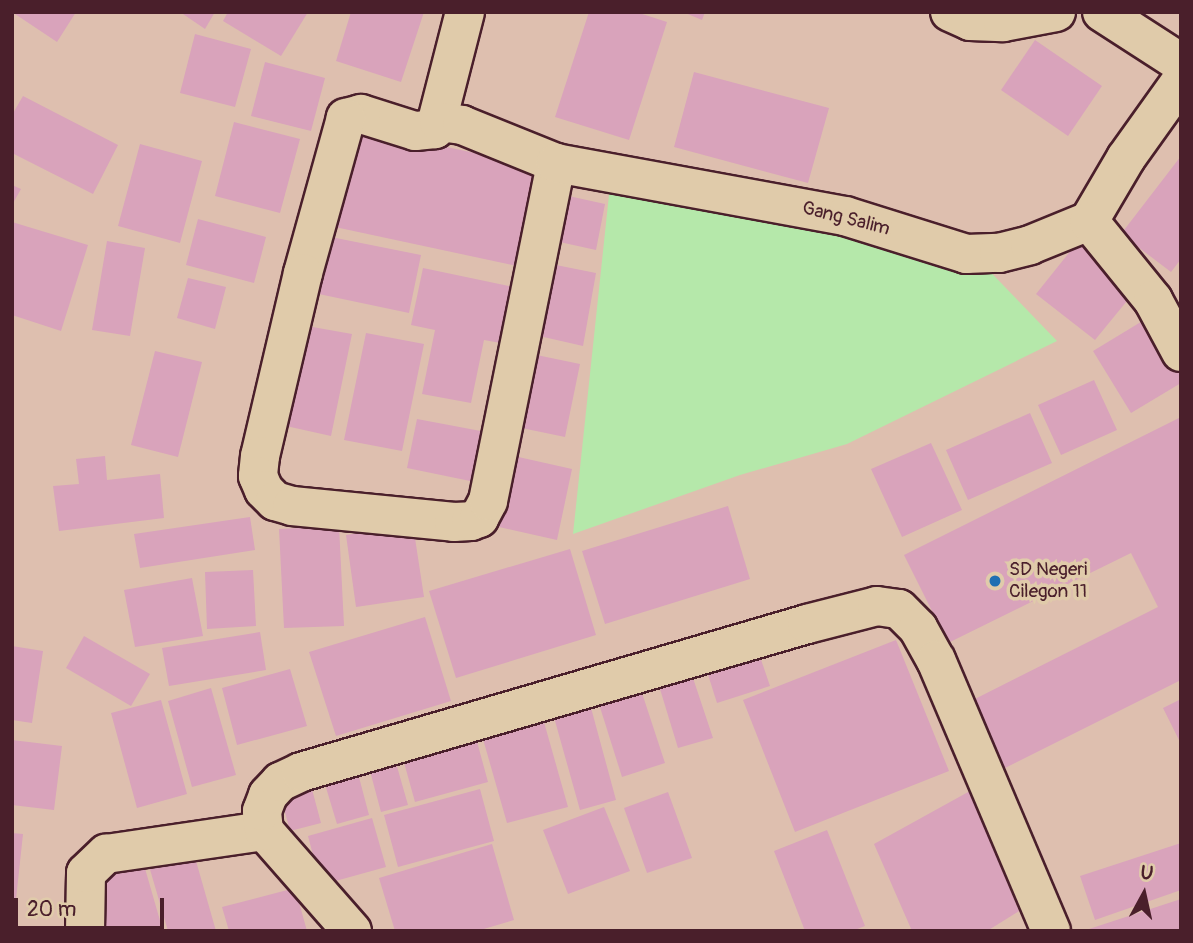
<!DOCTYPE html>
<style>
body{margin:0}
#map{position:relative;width:1193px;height:943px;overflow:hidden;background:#debfaf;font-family:Pangolin,sans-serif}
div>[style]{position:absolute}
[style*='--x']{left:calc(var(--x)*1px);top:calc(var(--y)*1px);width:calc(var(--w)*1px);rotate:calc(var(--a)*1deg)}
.green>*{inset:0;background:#b5e8aa}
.building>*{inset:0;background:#d9a3bb}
.roads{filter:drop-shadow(2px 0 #4a1f2b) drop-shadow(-2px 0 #4a1f2b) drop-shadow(0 2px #4a1f2b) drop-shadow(0 -2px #4a1f2b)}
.minor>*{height:38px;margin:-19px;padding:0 19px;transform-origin:19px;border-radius:19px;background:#e0cbaa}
.dots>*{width:19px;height:19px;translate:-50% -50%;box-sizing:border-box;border:4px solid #e0cbaa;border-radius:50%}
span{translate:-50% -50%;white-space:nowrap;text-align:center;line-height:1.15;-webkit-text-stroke:7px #e0cbaa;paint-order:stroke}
.street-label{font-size:19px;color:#4a1f2b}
.poi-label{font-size:19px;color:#4a1f2b}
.left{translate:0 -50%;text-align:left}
.frame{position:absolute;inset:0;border:14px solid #4a1f2b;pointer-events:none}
.north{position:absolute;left:1109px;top:859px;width:70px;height:70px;-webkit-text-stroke:5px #e0cbaa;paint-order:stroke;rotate:8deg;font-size:19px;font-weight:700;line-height:28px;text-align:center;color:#4a1f2b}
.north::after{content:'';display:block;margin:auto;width:24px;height:32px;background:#4a1f2b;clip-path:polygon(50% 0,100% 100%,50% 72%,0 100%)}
.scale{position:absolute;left:14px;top:898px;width:150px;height:32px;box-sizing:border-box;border:4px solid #4a1f2b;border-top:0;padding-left:9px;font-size:21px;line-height:24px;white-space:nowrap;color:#4a1f2b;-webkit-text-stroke:5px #e0cbaa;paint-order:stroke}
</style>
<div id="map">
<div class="green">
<div style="clip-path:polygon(611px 176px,945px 225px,1057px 341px,847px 444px,740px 475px,573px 534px)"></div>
</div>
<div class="building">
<div style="clip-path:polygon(12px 12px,76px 12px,57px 42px)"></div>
<div style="clip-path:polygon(180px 12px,215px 12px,205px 29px)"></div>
<div style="clip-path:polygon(228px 12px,308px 12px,281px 56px,223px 21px)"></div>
<div style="clip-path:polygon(351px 12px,424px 12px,401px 82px,336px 61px)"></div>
<div style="clip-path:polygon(589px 12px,636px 12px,667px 22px,629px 140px,555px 117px)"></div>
<div style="clip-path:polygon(683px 12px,705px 12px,702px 20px)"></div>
<div style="clip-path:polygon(195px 34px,251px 49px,235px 107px,180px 93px)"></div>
<div style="clip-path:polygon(1035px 40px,1102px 86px,1068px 136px,1001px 90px)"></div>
<div style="clip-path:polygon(265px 62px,325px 78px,311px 131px,251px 116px)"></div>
<div style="clip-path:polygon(694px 72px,829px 108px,808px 183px,674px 147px)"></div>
<div style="clip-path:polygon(23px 96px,118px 145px,93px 194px,12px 153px,12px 115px)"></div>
<div style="clip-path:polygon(234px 122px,300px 139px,280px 213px,215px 196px)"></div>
<div style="clip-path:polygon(360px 129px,543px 167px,517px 266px,335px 227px)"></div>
<div style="clip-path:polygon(140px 144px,202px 161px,180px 243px,118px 226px)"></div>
<div style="clip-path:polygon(1181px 156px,1181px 259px,1171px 272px,1121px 234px)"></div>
<div style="clip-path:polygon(12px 185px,21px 189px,12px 205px)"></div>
<div style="clip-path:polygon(555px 193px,605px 204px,596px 250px,546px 239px)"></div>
<div style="clip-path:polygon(198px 219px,266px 237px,254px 283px,186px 265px)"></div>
<div style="clip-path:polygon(12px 222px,88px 245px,61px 331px,12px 315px)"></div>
<div style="clip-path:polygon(326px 236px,421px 255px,409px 313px,314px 293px)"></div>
<div style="clip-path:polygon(1080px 239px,1140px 285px,1095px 340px,1036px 294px)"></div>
<div style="clip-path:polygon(107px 241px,145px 248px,130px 336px,92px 330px)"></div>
<div style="clip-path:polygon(541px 262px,596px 273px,583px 346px,526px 333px)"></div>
<div style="clip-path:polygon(423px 268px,519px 288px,506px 344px,484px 340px,471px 403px,422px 394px,435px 330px,411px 325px)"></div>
<div style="clip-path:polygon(188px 278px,226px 287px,215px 329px,177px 318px)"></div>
<div style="clip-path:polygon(1154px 314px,1181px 358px,1181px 383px,1131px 413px,1093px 351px)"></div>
<div style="clip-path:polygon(307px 326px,352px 334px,331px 436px,286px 426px)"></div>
<div style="clip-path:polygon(366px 333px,424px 344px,402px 451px,344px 440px)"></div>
<div style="clip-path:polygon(155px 351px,202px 362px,178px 457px,131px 445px)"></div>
<div style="clip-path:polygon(527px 353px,580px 364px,565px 437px,512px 426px)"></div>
<div style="clip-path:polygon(1094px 380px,1117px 430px,1061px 455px,1038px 405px)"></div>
<div style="clip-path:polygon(1030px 413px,1052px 463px,968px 500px,946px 450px)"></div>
<div style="clip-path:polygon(1181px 417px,1181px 680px,999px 771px,965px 704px,1158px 607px,1131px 553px,948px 643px,904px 555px)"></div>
<div style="clip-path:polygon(417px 419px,486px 432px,475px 482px,407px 468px)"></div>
<div style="clip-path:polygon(931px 443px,962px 510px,902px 537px,871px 469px)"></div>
<div style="clip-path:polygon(105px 456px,107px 480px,160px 474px,164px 518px,59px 531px,53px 486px,79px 484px,76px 459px)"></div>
<div style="clip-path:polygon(514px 456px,572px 469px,557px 540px,499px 527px)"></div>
<div style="clip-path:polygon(728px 506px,750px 579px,605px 624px,582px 551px)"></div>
<div style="clip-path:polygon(250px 517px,255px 550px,140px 568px,134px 534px)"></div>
<div style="clip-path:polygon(413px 525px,424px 597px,356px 607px,346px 535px)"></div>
<div style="clip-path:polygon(339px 526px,344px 626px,284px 628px,279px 529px)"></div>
<div style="clip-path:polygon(570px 549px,596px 635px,456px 678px,429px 591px)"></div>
<div style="clip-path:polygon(253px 570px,256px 626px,207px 629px,205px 572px)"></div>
<div style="clip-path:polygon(192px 578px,203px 636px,135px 647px,124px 590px)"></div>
<div style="clip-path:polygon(425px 617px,451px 701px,336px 736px,309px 652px)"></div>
<div style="clip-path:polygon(260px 632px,266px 670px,169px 686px,162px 648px)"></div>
<div style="clip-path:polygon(84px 636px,150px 674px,131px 706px,66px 668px)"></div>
<div style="clip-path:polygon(896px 640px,949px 771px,795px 832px,743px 700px)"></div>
<div style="clip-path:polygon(756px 645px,770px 686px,717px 703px,704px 662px)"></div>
<div style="clip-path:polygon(12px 646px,43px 651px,32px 723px,12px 720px)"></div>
<div style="clip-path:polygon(689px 666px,713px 738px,678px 748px,656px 676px)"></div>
<div style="clip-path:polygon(290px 669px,307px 726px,237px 745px,222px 688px)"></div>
<div style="clip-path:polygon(211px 688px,236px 775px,192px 787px,168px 701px)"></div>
<div style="clip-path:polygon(641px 690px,665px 763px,622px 777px,599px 704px)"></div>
<div style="clip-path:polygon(587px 693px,616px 800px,580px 810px,550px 703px)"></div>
<div style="clip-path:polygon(1181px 699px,1181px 744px,1163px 708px)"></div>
<div style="clip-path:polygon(161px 700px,187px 794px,137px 808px,111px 713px)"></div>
<div style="clip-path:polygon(542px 715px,568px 807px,507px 823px,481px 732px)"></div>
<div style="clip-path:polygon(473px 727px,488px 782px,415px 802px,400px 748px)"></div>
<div style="clip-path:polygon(12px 740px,62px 746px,54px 810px,12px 805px)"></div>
<div style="clip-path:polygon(392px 749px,408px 805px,381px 812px,366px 756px)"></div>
<div style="clip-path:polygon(355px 762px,369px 815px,337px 824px,321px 771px)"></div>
<div style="clip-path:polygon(309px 778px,321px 823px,290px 831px,278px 786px)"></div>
<div style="clip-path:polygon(480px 789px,494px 841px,398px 867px,384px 815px)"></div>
<div style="clip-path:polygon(970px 791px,1019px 911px,987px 931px,912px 931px,874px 844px)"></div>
<div style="clip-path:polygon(668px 792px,692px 858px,647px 873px,624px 808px)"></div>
<div style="clip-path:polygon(604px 807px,630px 871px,568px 894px,543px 830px)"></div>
<div style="clip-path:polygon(372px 818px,386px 867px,321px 885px,308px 836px)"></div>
<div style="clip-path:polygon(827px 830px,865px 926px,852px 931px,805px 931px,774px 851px)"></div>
<div style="clip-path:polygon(12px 833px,23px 834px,14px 918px,12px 918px)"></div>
<div style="clip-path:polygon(1181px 843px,1181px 890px,1095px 920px,1080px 876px)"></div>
<div style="clip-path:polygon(492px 844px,514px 920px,477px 931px,395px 931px,379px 878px)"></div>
<div style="clip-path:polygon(194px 854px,216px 931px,168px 931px,149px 866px)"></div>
<div style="clip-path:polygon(144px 865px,163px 931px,102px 931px,87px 881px)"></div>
<div style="clip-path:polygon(295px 888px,307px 931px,229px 931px,222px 907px)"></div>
<div style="clip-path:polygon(1181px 899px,1181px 931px,1086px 931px,1086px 930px)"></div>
</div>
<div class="roads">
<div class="minor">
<div style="--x:465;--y:12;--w:121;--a:104.4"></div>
<div style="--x:435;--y:129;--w:20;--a:174"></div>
<div style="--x:415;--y:131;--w:57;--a:-162.5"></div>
<div style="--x:361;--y:114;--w:16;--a:165"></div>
<div style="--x:346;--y:118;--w:161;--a:105.5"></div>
<div style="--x:303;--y:273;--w:188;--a:103.2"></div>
<div style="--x:260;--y:456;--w:20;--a:96"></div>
<div style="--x:258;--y:476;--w:15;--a:67"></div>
<div style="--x:264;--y:490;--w:16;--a:45"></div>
<div style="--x:275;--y:501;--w:18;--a:16"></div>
<div style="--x:292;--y:506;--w:163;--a:5.6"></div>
<div style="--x:454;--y:522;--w:17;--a:-3"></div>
<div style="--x:471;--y:521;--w:9;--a:-21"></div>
<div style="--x:479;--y:518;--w:19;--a:-62"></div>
<div style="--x:488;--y:501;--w:345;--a:-78.6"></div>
<div style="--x:950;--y:12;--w:22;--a:24"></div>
<div style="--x:970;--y:21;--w:33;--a:2"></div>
<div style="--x:1003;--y:22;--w:54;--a:-10.7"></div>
<div style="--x:1102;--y:12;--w:94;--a:32.8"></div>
<div style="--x:439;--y:122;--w:23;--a:7"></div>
<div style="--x:462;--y:125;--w:101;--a:22"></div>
<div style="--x:556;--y:163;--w:294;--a:10.4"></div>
<div style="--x:845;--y:216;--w:127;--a:17.4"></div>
<div style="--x:966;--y:254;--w:33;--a:-2"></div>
<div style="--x:999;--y:253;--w:32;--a:-14"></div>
<div style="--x:1030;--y:245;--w:64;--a:-22.1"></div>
<div style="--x:1089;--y:221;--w:73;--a:-59.6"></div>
<div style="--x:1126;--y:158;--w:95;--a:-54.5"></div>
<div style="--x:1089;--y:221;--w:102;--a:51"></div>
<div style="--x:1153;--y:300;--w:59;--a:61.7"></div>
<div style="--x:85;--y:931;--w:58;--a:-89"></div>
<div style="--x:86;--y:873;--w:28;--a:-44"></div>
<div style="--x:106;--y:854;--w:160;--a:-8.3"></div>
<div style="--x:352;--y:931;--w:133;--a:-131.3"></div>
<div style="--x:264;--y:831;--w:20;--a:-96"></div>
<div style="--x:262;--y:811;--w:17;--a:-69"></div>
<div style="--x:268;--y:795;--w:18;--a:-47"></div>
<div style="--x:280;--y:782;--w:23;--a:-25"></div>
<div style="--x:301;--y:772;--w:527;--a:-16.3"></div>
<div style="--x:807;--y:624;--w:72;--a:-14.4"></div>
<div style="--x:877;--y:606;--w:22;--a:8"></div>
<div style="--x:899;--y:609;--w:27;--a:45"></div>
<div style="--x:918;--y:628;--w:37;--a:61"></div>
<div style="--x:936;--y:660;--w:294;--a:67"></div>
</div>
</div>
<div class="dots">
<div style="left:995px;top:581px;background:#1f6fb2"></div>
</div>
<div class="street-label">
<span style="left:846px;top:219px;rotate:14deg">Gang Salim</span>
</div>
<div class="poi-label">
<span class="left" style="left:1009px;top:581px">SD Negeri<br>Cilegon 11</span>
</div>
<div class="frame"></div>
<div class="north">U</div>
<div class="scale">20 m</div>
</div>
